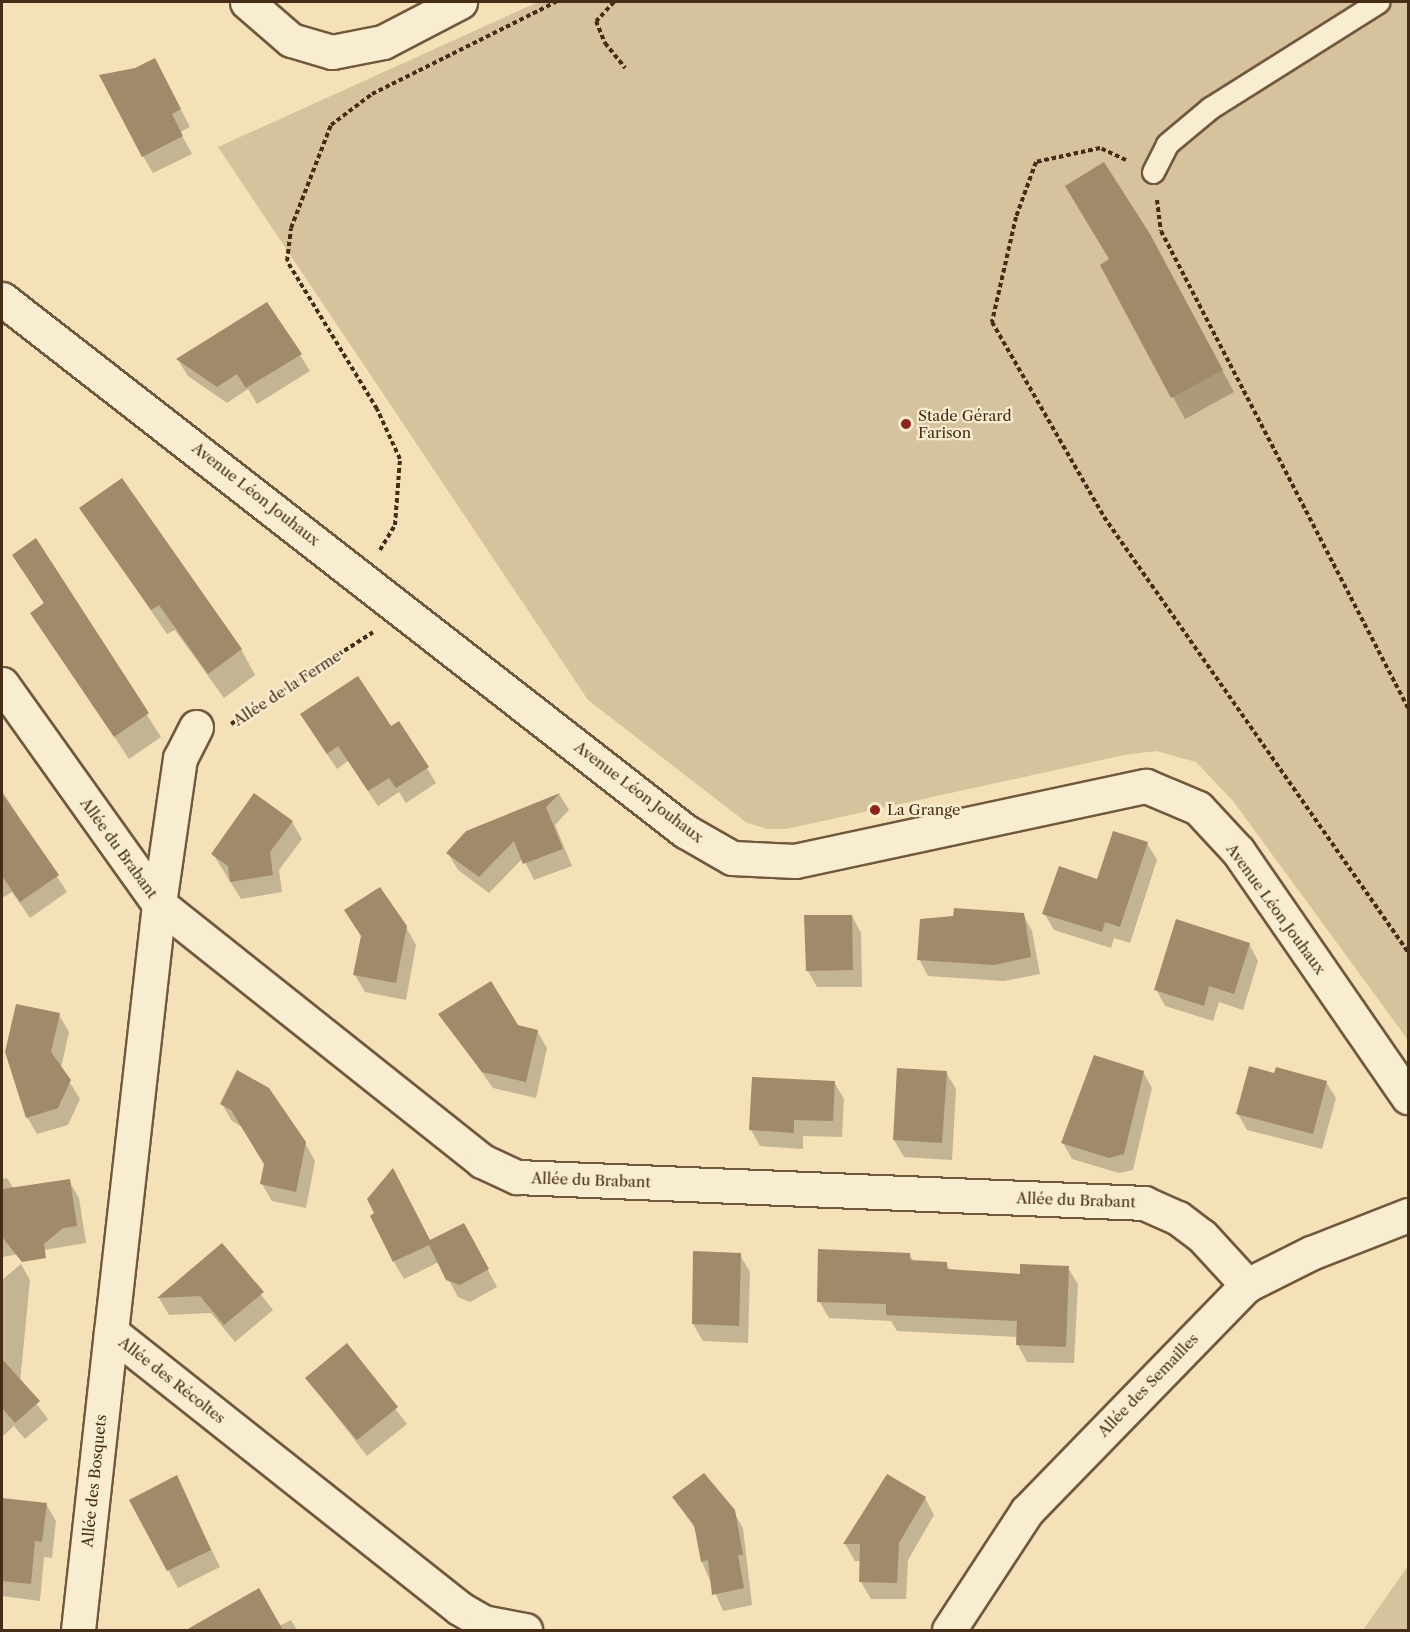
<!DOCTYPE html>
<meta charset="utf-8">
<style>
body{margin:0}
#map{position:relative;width:1410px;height:1632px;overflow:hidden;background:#f4e1b8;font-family:"Libre Caslon Text",serif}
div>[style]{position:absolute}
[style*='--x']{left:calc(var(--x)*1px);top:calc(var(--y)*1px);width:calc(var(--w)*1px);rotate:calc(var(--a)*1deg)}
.green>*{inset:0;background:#d6c29c}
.shadow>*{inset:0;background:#0003}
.building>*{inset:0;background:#a08a6a}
.path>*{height:4px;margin-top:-2px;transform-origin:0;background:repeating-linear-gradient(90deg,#462b16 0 4.5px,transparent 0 7.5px)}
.roads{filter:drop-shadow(2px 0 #72583e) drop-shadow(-2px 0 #72583e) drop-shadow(0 2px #72583e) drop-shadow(0 -2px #72583e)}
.service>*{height:21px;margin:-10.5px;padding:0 10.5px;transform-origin:10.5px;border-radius:10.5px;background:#f8ecd1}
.minor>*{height:33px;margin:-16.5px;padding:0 16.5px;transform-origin:16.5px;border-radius:16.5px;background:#f8ecd1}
.tertiary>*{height:33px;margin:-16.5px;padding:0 16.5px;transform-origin:16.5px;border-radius:16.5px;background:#f8ecd1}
.dots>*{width:16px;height:16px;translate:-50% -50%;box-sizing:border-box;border:3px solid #f8ecd1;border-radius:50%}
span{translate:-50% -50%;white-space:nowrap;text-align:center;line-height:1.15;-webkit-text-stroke:4.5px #f8ecd1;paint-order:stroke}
.poi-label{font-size:15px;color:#462b16}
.left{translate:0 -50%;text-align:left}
.street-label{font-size:15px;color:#462b16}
.frame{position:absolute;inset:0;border:3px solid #462b16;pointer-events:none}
</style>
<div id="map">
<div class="green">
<div style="clip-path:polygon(538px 2px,1408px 2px,1408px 1040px,1233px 801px,1196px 762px,1156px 751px,1124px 755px,786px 829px,768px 829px,747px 823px,588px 700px,218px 147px)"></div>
<div style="clip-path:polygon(1408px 1566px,1408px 1630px,1363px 1630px)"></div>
</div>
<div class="shadow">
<div style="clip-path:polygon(164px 77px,190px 127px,180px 132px,192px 154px,153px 173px,143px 156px)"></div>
<div style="clip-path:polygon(1162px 258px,1234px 392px,1185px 419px,1173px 397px)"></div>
<div style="clip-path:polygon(300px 355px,310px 371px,257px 404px,248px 389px,227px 403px,188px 376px,178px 360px)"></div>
<div style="clip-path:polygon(81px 508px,241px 649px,255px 675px,224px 698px,175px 630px,167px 634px)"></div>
<div style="clip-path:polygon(36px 540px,161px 737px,129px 759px,32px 613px,45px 605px,14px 555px)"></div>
<div style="clip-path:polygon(311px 730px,427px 768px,436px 783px,406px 803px,399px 792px,378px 806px,348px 761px,337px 769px)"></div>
<div style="clip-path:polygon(2px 791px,67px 892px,30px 918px,12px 892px,2px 898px)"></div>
<div style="clip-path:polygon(559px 794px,569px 810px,555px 825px,572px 866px,534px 880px,523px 858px,489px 893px,458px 870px,448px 853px,467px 832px)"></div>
<div style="clip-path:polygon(292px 822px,302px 839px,279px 870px,282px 892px,241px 899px,213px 854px)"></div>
<div style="clip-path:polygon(1147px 843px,1157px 860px,1130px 943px,1114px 938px,1111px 948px,1054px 930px,1044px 913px,1098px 881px)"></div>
<div style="clip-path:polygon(1023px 914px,1032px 931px,1040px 974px,1004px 981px,928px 976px,919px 959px)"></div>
<div style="clip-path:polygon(852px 916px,861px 933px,862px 987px,817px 987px,808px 971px)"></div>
<div style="clip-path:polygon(406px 927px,416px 945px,406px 1000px,365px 992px,355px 975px,362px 937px)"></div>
<div style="clip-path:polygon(1249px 944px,1258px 961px,1243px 1010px,1219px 1002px,1213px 1021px,1165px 1006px,1156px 989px)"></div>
<div style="clip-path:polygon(440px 1014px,537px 1031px,547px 1048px,536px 1098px,493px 1088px)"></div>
<div style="clip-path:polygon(59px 1015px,69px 1032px,61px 1068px,80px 1099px,68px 1125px,37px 1134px,27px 1117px)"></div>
<div style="clip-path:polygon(946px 1072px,956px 1089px,952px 1160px,904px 1157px,894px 1140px)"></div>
<div style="clip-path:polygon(1143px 1072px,1152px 1088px,1133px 1170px,1119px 1173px,1072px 1159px,1063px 1143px)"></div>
<div style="clip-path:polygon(1275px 1075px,1326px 1082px,1336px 1098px,1322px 1149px,1247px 1130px,1238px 1114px)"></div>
<div style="clip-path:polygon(834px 1082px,844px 1099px,842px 1137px,803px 1136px,803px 1149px,760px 1146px,751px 1130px)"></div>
<div style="clip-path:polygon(222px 1104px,305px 1143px,315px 1161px,306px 1208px,272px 1201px,262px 1184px,266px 1165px,242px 1127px,232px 1121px)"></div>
<div style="clip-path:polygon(7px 1178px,14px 1189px,69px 1181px,79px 1198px,86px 1243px,2px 1257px,2px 1179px)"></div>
<div style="clip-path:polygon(430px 1242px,473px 1242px,497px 1287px,470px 1302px,458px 1297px,439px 1262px,404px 1279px,394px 1262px)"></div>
<div style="clip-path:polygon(222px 1245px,273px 1310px,235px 1342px,211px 1313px,169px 1315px,159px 1298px)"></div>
<div style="clip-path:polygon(740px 1255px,750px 1272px,748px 1343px,703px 1341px,693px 1324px)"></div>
<div style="clip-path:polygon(910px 1255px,914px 1262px,946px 1263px,950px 1270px,1021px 1275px,1068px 1268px,1078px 1284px,1074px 1363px,1027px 1362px,1018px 1345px,1018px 1337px,897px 1331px,891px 1321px,829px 1318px,819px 1301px)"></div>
<div style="clip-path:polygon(21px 1264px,30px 1280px,20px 1382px,48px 1419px,25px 1439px,14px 1426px,2px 1437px,2px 1280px)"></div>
<div style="clip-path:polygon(346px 1345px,407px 1424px,367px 1456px,307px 1378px)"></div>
<div style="clip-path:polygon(887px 1476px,925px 1498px,934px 1515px,908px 1560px,906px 1599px,871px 1599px,861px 1582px,861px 1561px,855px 1561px,845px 1544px)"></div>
<div style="clip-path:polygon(176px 1477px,220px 1567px,178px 1588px,131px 1500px)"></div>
<div style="clip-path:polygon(674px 1498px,733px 1511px,743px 1528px,752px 1605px,723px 1611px,702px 1562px,696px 1530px)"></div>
<div style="clip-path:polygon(2px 1499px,46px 1504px,56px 1521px,52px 1558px,44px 1557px,40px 1601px,2px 1596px)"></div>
<div style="clip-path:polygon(291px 1620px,297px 1630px,204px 1630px,200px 1624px,279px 1626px)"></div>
</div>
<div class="building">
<div style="clip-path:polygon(155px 58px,181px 109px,172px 114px,183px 136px,142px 157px,99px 75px,135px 68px)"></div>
<div style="clip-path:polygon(1104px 162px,1150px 234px,1223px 370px,1171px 398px,1100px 265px,1109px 259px,1065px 186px)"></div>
<div style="clip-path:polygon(267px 302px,302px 354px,246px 388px,237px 374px,217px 387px,176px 359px)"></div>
<div style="clip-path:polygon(122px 478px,242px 649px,208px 674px,159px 605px,151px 610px,79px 508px)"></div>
<div style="clip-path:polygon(36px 538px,149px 713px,114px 737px,30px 613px,44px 603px,12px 555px)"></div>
<div style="clip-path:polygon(358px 676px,391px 726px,399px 721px,429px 767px,396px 788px,389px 778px,368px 791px,338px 746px,327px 754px,300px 714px)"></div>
<div style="clip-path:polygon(2px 793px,59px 875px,20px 902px,2px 876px)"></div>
<div style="clip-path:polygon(254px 793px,293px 821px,270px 852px,273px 875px,230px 882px,228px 866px,211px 854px)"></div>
<div style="clip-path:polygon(560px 793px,546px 807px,563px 849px,523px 864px,514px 841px,479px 877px,446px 853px,466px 831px)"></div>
<div style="clip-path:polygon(1113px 831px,1148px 842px,1120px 927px,1105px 922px,1102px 932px,1042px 914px,1059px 866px,1097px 879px)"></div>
<div style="clip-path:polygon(380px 887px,407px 926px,396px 983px,353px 975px,361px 936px,344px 910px)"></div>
<div style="clip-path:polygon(954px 908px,1024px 913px,1031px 957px,994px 965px,917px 960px,920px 919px,953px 916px)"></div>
<div style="clip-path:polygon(804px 915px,852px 915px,853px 970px,806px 971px)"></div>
<div style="clip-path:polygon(1176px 919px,1250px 943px,1234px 994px,1209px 986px,1204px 1006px,1154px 990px)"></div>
<div style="clip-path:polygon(491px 981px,518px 1025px,538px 1030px,526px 1082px,482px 1072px,438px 1014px)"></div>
<div style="clip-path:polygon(16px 1004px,60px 1013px,51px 1052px,71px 1080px,58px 1108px,26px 1118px,5px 1052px)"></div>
<div style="clip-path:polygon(1094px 1055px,1144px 1071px,1124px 1154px,1109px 1158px,1061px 1143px)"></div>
<div style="clip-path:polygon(1249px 1066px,1274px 1073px,1276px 1067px,1327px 1081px,1313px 1134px,1236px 1114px)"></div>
<div style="clip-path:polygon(897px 1068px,947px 1071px,942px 1143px,893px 1140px)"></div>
<div style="clip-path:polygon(237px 1070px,269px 1088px,306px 1142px,296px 1192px,260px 1184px,264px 1164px,231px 1110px,220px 1104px)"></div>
<div style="clip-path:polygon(752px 1077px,835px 1081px,833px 1121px,794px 1120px,794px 1133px,749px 1130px)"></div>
<div style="clip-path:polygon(393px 1168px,430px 1240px,464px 1223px,489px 1269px,460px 1285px,446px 1280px,429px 1245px,393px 1262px,370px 1216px,374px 1213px,367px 1199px)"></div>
<div style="clip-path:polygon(70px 1179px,77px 1226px,63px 1228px,44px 1244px,46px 1258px,22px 1262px,2px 1237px,2px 1189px)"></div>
<div style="clip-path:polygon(222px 1243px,264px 1292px,224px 1325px,200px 1296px,157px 1298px)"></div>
<div style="clip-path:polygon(818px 1249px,910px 1253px,910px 1260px,947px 1262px,947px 1269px,1020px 1274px,1020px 1264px,1069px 1266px,1066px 1347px,1016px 1345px,1017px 1321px,886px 1315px,886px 1304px,817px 1302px)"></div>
<div style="clip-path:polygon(693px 1251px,741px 1253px,739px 1326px,692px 1324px)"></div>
<div style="clip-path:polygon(347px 1343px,398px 1407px,357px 1440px,305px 1378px)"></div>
<div style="clip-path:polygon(2px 1359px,40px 1401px,15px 1423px,2px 1408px)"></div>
<div style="clip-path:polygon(704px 1473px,735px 1510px,743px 1555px,738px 1555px,744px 1588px,712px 1595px,708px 1560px,701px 1562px,694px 1525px,672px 1497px)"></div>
<div style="clip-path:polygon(887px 1474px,926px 1497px,899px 1543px,897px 1583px,859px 1582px,860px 1544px,843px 1544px)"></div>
<div style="clip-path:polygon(177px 1475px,211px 1550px,167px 1571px,129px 1500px)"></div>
<div style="clip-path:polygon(2px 1498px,47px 1503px,42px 1542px,35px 1541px,31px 1584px,2px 1581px)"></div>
<div style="clip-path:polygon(259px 1588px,283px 1630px,186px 1630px)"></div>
</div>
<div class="path">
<div style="--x:614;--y:2;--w:26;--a:133"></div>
<div style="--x:596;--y:21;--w:24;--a:68"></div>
<div style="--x:605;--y:43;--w:32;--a:51"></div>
<div style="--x:1126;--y:160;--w:29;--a:-155"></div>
<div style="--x:1100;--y:148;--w:66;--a:167.7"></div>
<div style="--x:1036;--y:162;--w:59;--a:110"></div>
<div style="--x:1016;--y:217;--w:108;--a:102.9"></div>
<div style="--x:992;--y:322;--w:225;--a:60.1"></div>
<div style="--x:1104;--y:517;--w:531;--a:55.05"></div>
<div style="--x:1157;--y:200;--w:31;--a:83"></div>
<div style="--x:1161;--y:231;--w:537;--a:62.62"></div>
<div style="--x:380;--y:550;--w:29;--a:-59"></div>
<div style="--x:395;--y:525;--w:66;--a:-85.7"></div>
<div style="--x:400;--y:459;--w:55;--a:-114.7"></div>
<div style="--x:377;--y:409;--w:173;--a:-121.3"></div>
<div style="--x:287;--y:261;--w:33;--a:-83"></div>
<div style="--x:291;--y:228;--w:110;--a:-68.8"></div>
<div style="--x:331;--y:125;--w:51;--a:-37.1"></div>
<div style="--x:372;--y:94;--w:206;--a:-26.6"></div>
<div style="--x:231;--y:724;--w:169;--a:-32.9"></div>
</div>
<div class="roads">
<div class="service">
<div style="--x:1153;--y:172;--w:31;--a:-63"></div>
<div style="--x:1167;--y:144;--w:56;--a:-39.9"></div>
<div style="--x:1210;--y:108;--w:199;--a:-32.2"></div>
</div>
<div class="minor">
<div style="--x:247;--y:2;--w:58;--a:40.8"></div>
<div style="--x:291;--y:40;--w:43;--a:16.3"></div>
<div style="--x:332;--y:52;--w:52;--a:-11.1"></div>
<div style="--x:383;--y:42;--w:87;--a:-27.5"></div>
<div style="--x:2;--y:684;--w:270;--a:54.5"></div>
<div style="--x:159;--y:904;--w:413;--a:38.5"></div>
<div style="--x:482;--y:1161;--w:38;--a:25"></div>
<div style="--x:517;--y:1177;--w:628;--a:2.37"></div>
<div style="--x:1144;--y:1203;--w:37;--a:24"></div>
<div style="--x:1178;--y:1218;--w:30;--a:37"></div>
<div style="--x:1202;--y:1236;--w:67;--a:47.4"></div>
<div style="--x:196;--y:727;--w:35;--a:117"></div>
<div style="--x:180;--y:758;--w:148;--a:98.2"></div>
<div style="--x:159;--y:904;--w:431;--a:96.4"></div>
<div style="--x:111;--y:1332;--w:444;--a:38.4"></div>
<div style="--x:459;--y:1608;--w:28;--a:30"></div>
<div style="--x:483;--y:1622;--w:43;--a:10.8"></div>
<div style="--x:78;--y:1630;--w:300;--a:-83.7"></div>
<div style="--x:949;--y:1630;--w:142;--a:-56.8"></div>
<div style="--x:1027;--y:1511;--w:315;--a:-45.8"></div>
<div style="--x:1247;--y:1285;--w:72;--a:-26.6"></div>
<div style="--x:1311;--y:1253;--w:104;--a:-21.4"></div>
</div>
<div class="tertiary">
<div style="--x:2;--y:299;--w:866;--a:37.92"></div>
<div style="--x:685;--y:831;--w:54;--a:29.9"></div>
<div style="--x:732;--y:858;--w:63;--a:2.7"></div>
<div style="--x:795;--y:861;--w:359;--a:-12.1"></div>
<div style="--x:1146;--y:786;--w:56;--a:22.9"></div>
<div style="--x:1198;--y:808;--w:59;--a:47.1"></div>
<div style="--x:1238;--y:851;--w:299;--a:55.4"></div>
</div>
</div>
<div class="dots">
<div style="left:906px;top:424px;background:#8f2418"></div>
<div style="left:875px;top:810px;background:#8f2418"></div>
</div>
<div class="poi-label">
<span class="left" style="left:918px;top:424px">Stade Gérard<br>Farison</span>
<span class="left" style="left:887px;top:810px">La Grange</span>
</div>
<div class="street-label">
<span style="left:256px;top:494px;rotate:38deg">Avenue Léon Jouhaux</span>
<span style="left:287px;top:688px;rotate:-33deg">Allée de la Ferme</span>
<span style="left:639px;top:792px;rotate:37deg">Avenue Léon Jouhaux</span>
<span style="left:119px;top:848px;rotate:54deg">Allée du Brabant</span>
<span style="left:1276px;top:909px;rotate:54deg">Avenue Léon Jouhaux</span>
<span style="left:591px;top:1180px;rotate:2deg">Allée du Brabant</span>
<span style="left:1076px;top:1200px;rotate:2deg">Allée du Brabant</span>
<span style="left:172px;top:1380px;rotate:38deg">Allée des Récoltes</span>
<span style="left:1148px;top:1385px;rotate:-46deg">Allée des Semailles</span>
<span style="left:94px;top:1481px;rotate:-84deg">Allée des Bosquets</span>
</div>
<div class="frame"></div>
</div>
